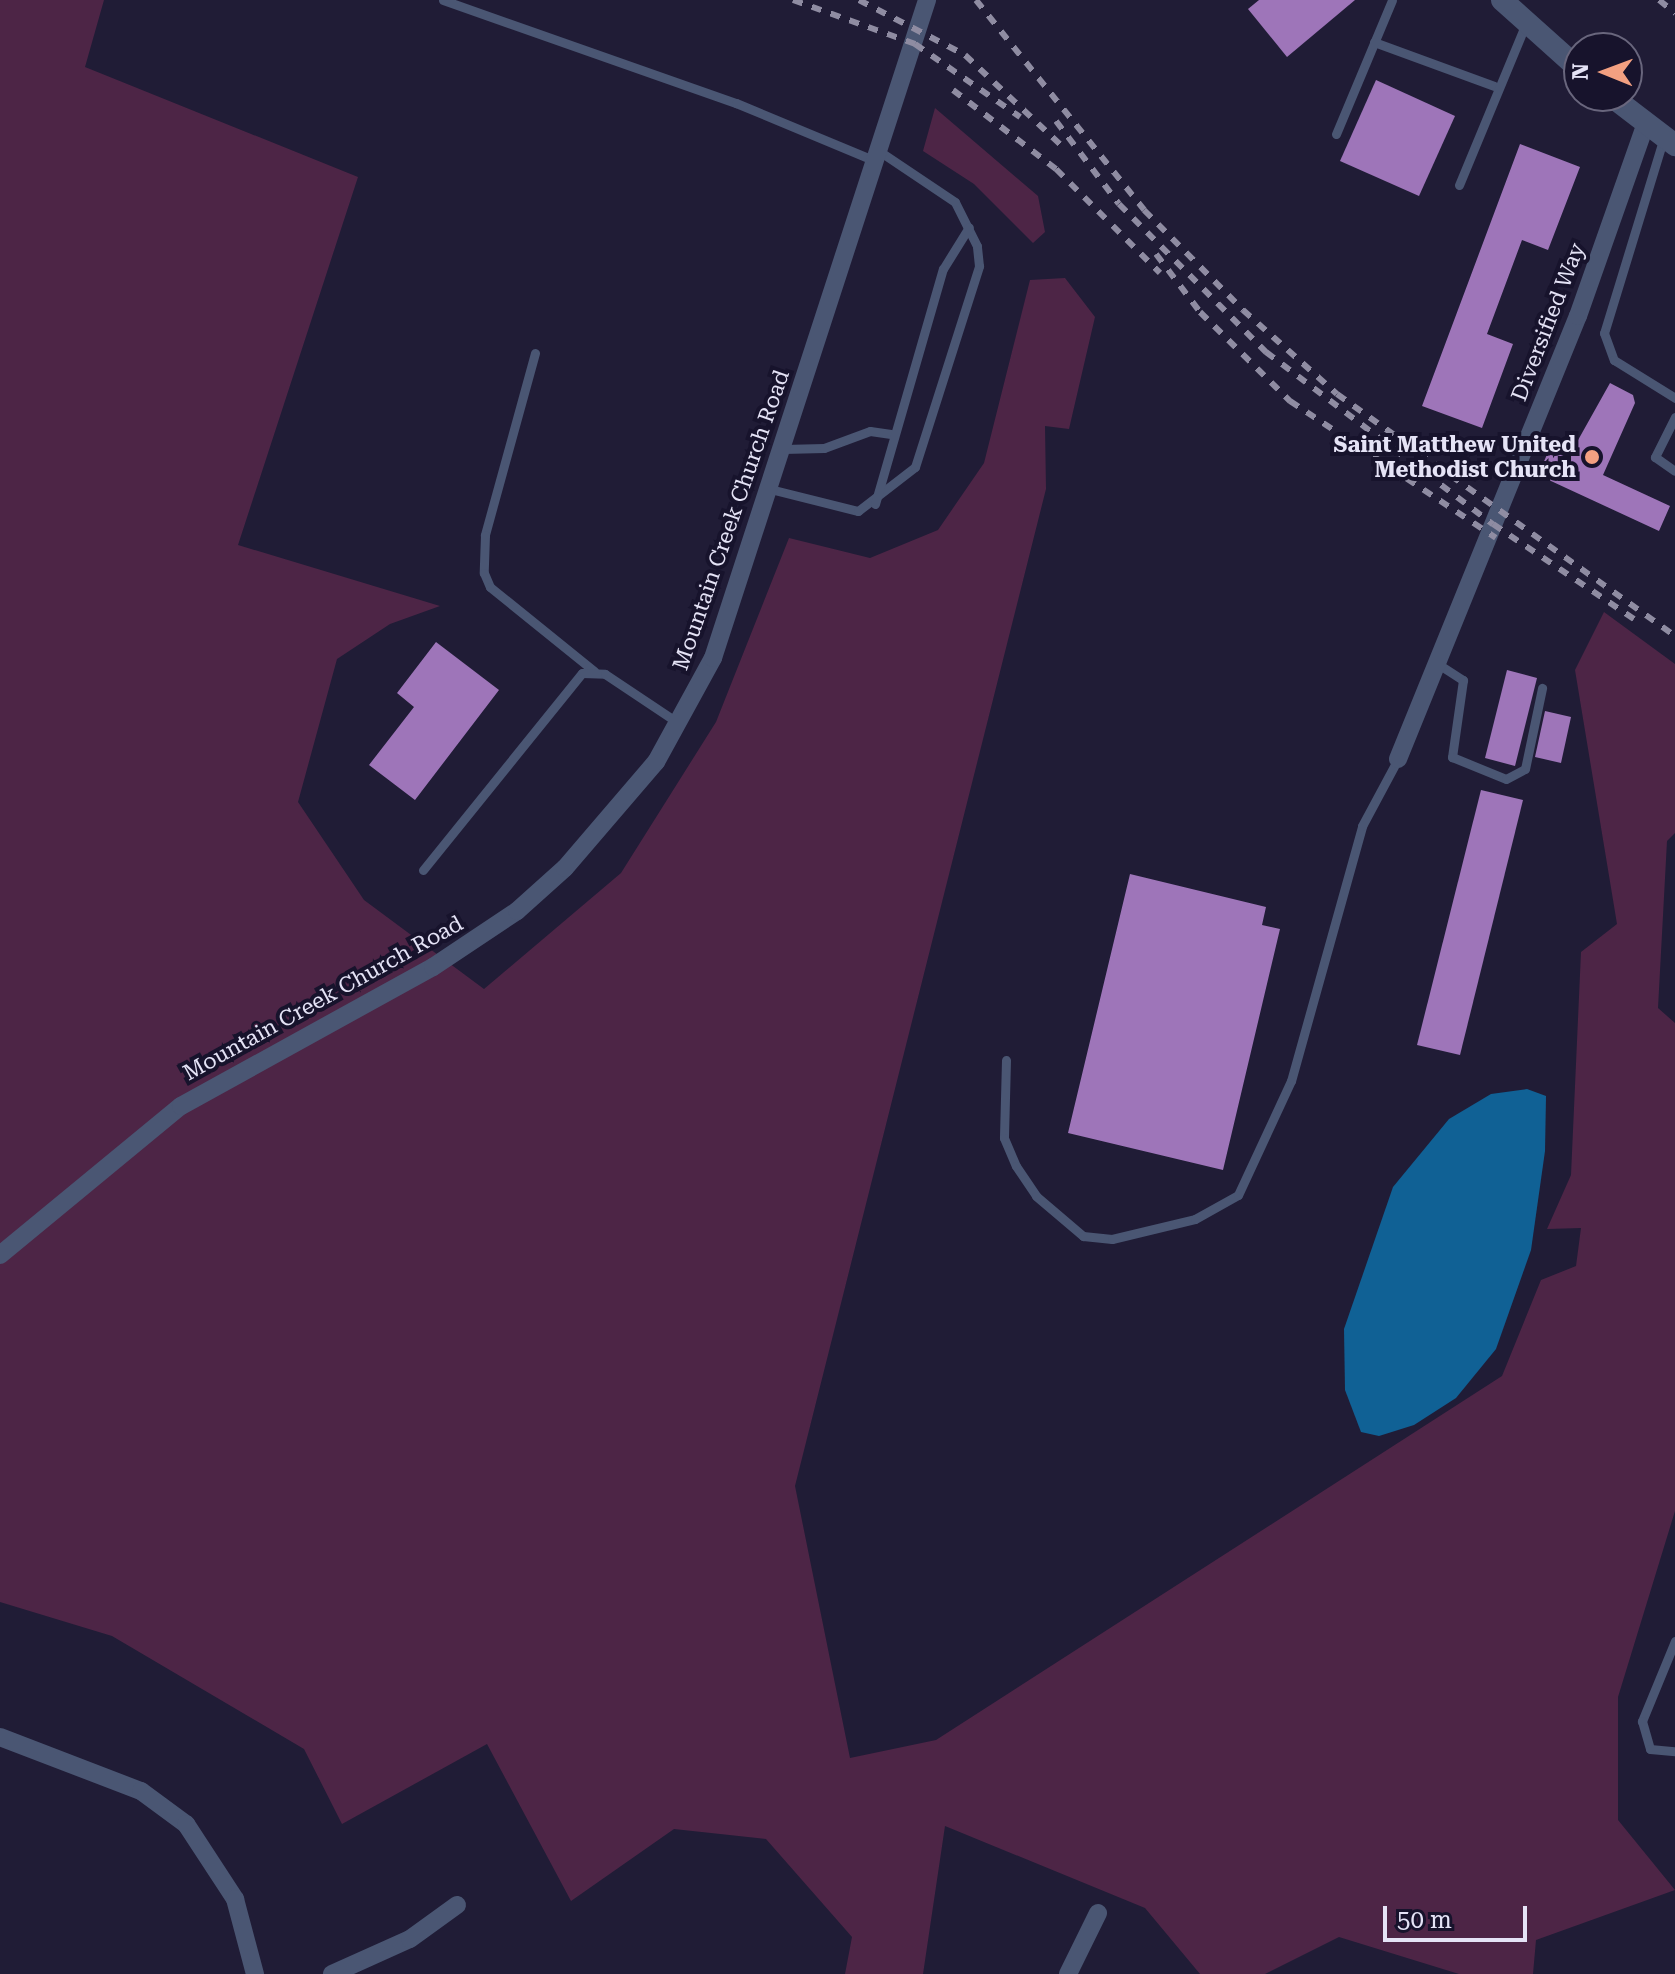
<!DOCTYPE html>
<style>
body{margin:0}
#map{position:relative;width:1675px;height:1974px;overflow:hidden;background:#201c36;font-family:"Roboto Serif",serif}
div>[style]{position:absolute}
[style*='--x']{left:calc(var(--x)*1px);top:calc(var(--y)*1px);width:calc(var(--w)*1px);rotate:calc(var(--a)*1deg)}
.green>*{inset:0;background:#4d2546}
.water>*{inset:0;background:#106195}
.building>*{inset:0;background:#9e75b9}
.service>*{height:9px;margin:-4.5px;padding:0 4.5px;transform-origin:4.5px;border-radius:4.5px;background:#4a5673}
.minor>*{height:18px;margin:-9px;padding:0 9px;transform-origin:9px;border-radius:9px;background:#4a5673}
.tertiary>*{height:22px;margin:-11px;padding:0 11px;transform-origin:11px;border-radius:11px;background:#4a5673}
.rail>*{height:6px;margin-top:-3px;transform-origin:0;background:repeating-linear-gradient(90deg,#8f8ca2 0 10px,transparent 0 20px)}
.dots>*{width:22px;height:22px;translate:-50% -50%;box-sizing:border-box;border:4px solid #17132c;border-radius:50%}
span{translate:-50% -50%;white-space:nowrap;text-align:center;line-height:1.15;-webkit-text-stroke:8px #17132c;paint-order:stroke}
.street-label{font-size:22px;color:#e5e3f6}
.poi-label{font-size:22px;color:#e5e3f6;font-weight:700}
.right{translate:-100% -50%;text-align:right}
.north{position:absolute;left:1563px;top:32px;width:80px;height:80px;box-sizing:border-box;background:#17132c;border:2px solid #69667d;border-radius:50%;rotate:271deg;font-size:22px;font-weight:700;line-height:32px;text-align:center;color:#e5e3f6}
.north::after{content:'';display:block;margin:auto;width:28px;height:36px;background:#f3a081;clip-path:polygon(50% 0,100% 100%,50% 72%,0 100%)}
.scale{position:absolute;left:1383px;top:1906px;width:144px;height:36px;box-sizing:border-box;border:4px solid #e5e3f6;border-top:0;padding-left:10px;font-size:24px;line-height:28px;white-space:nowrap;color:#e5e3f6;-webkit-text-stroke:6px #17132c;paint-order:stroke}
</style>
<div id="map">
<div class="green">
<div style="clip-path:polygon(0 0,104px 0,85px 67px,358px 177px,238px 545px,440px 606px,390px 624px,337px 659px,298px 802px,364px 900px,484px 989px,621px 873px,716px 722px,789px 538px,870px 558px,938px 530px,984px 463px,1030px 280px,1065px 278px,1095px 317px,1069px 429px,1045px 426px,1046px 489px,795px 1486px,850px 1758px,936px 1740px,1502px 1376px,1541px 1280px,1576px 1266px,1581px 1228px,1547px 1229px,1571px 1175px,1581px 952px,1617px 924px,1575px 670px,1604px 612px,1675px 664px,1675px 833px,1667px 841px,1658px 1008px,1675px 1023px,1675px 1511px,1618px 1697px,1618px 1820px,1675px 1890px,1536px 1940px,1533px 1974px,1459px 1974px,1339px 1937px,1265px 1974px,1200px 1974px,1145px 1908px,945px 1826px,923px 1974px,845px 1974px,852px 1937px,766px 1839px,674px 1829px,571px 1901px,487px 1744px,342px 1824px,304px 1749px,112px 1636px,0 1602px)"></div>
<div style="clip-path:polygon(935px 108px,1038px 196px,1045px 232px,1033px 243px,974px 184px,923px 151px)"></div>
</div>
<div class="water">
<div style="clip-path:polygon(1527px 1089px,1546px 1096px,1545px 1151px,1531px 1250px,1496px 1349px,1456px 1398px,1414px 1425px,1379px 1436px,1361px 1432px,1345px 1390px,1344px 1329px,1393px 1187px,1449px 1119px,1491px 1094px)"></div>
</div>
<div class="building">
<div style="clip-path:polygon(1259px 0,1355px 0,1287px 57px,1248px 9px)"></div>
<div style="clip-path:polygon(1376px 80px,1455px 116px,1419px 196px,1340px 161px)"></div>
<div style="clip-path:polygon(1520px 144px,1580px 167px,1548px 250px,1522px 240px,1487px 334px,1513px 344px,1482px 428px,1422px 406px)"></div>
<div style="clip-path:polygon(1610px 383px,1633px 395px,1635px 403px,1603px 475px,1670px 506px,1659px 531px,1538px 475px,1549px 450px,1568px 458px)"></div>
<div style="clip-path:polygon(436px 642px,499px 690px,415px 800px,369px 765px,414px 707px,397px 693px)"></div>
<div style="clip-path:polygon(1507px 670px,1537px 678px,1515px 766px,1485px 758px)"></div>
<div style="clip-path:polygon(1545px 711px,1571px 717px,1561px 763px,1535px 757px)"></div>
<div style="clip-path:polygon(1481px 790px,1523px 800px,1460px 1055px,1417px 1045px)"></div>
<div style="clip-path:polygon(1130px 874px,1266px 907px,1262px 925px,1280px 929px,1223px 1170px,1068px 1133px)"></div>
</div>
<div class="service">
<div style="--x:443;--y:0;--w:311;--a:19.4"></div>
<div style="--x:736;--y:103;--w:151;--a:22.6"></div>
<div style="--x:1374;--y:42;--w:128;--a:20.1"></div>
<div style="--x:1336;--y:134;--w:145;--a:-67.3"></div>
<div style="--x:1664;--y:137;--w:205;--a:107"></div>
<div style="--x:1604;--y:333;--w:29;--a:70"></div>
<div style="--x:1614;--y:360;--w:72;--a:31.9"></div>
<div style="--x:1459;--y:185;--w:175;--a:-67.5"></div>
<div style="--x:535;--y:353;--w:189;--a:105.4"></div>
<div style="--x:485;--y:535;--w:38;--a:92"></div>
<div style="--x:484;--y:573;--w:15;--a:67"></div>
<div style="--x:490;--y:587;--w:134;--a:38.9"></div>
<div style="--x:1675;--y:417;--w:45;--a:116.6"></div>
<div style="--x:1655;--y:457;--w:24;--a:35"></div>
<div style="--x:783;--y:449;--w:41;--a:-1.4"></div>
<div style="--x:824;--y:448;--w:49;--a:-20.3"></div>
<div style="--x:870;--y:431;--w:21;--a:8"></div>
<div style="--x:770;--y:489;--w:91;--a:14"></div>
<div style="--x:858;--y:511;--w:72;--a:-37.7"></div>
<div style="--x:915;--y:467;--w:211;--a:-72.3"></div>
<div style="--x:979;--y:266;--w:20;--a:-96"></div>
<div style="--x:977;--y:246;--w:49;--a:-116.6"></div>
<div style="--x:955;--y:202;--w:92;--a:-146.1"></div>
<div style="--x:875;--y:504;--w:245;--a:-73.9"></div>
<div style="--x:943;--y:269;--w:49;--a:-58.2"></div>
<div style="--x:1438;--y:664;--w:30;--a:33"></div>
<div style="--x:1463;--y:680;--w:78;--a:98.1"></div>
<div style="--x:1452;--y:757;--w:58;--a:22.2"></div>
<div style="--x:1506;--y:779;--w:21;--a:-28"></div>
<div style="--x:1525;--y:769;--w:83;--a:-78.1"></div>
<div style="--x:423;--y:870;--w:253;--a:-51.1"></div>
<div style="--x:582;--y:673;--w:23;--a:2"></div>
<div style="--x:605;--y:674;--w:90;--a:33.7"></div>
<div style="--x:1006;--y:1060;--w:78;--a:91.5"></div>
<div style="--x:1004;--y:1138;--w:30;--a:67"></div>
<div style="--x:1016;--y:1166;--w:36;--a:56"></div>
<div style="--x:1036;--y:1196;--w:62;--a:40.4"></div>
<div style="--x:1083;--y:1236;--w:29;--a:6"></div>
<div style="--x:1112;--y:1239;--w:85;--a:-13.5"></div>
<div style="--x:1195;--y:1219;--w:49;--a:-29.2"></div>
<div style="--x:1238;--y:1195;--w:126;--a:-65.1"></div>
<div style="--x:1291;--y:1081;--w:265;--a:-74.4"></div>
<div style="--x:1362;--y:826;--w:76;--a:-61.8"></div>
<div style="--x:1675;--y:1641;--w:87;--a:112.4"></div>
<div style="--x:1642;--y:1721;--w:29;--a:74"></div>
<div style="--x:1650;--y:1749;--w:25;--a:5"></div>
</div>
<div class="minor">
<div style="--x:1398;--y:759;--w:478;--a:-67.9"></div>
<div style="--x:1578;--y:316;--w:205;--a:-70.6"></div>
<div style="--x:0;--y:1255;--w:234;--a:-39.5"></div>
<div style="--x:181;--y:1106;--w:288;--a:-28.9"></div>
<div style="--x:433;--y:967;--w:101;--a:-33.7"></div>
<div style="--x:517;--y:911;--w:64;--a:-41.9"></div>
<div style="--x:565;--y:868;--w:140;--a:-49.4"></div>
<div style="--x:656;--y:762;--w:119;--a:-61.3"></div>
<div style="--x:713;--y:658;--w:692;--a:-71.98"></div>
<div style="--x:0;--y:1737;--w:151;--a:21"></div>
<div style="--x:141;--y:1791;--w:56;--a:36.3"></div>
<div style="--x:186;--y:1824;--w:90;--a:56.8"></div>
<div style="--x:235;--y:1899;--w:78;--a:75.1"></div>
<div style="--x:332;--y:1974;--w:85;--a:-24.2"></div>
<div style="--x:410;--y:1939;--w:58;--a:-35.9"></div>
<div style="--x:1068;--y:1974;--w:68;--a:-63.8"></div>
</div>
<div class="tertiary">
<div style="--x:1502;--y:0;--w:103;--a:41.9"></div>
<div style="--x:1611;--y:96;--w:81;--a:37.4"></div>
</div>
<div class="rail">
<div style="--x:793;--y:0;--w:130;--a:19.8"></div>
<div style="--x:915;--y:44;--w:128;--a:34.8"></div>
<div style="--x:859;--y:0;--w:119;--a:27.4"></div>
<div style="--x:965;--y:55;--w:136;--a:43.2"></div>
<div style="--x:976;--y:0;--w:269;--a:51.3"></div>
<div style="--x:1144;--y:210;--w:141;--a:45.3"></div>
<div style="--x:1243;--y:310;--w:126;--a:41.8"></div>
<div style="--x:1337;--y:394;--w:416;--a:35.6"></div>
<div style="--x:1659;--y:0;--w:21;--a:39"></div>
<div style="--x:953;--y:90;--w:130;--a:37.5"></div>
<div style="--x:1056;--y:169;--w:147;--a:45"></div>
<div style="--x:1056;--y:121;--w:104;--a:52.8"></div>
<div style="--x:1119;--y:204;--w:209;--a:45.2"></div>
<div style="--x:1266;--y:352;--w:285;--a:37.2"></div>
<div style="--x:1493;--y:524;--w:170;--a:34"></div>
<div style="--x:1156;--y:254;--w:73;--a:52.8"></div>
<div style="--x:1200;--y:312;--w:127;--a:44.7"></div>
<div style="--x:1290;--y:401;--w:247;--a:33.6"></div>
</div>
<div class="dots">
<div style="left:1592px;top:457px;background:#f3a081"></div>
</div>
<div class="street-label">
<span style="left:1548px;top:322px;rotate:-69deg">Diversified Way</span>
<span style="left:731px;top:520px;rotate:-71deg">Mountain Creek Church Road</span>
<span style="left:323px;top:998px;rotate:-29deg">Mountain Creek Church Road</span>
</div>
<div class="poi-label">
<span class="right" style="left:1576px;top:457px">Saint Matthew United<br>Methodist Church</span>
</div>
<div class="north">N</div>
<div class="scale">50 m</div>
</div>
